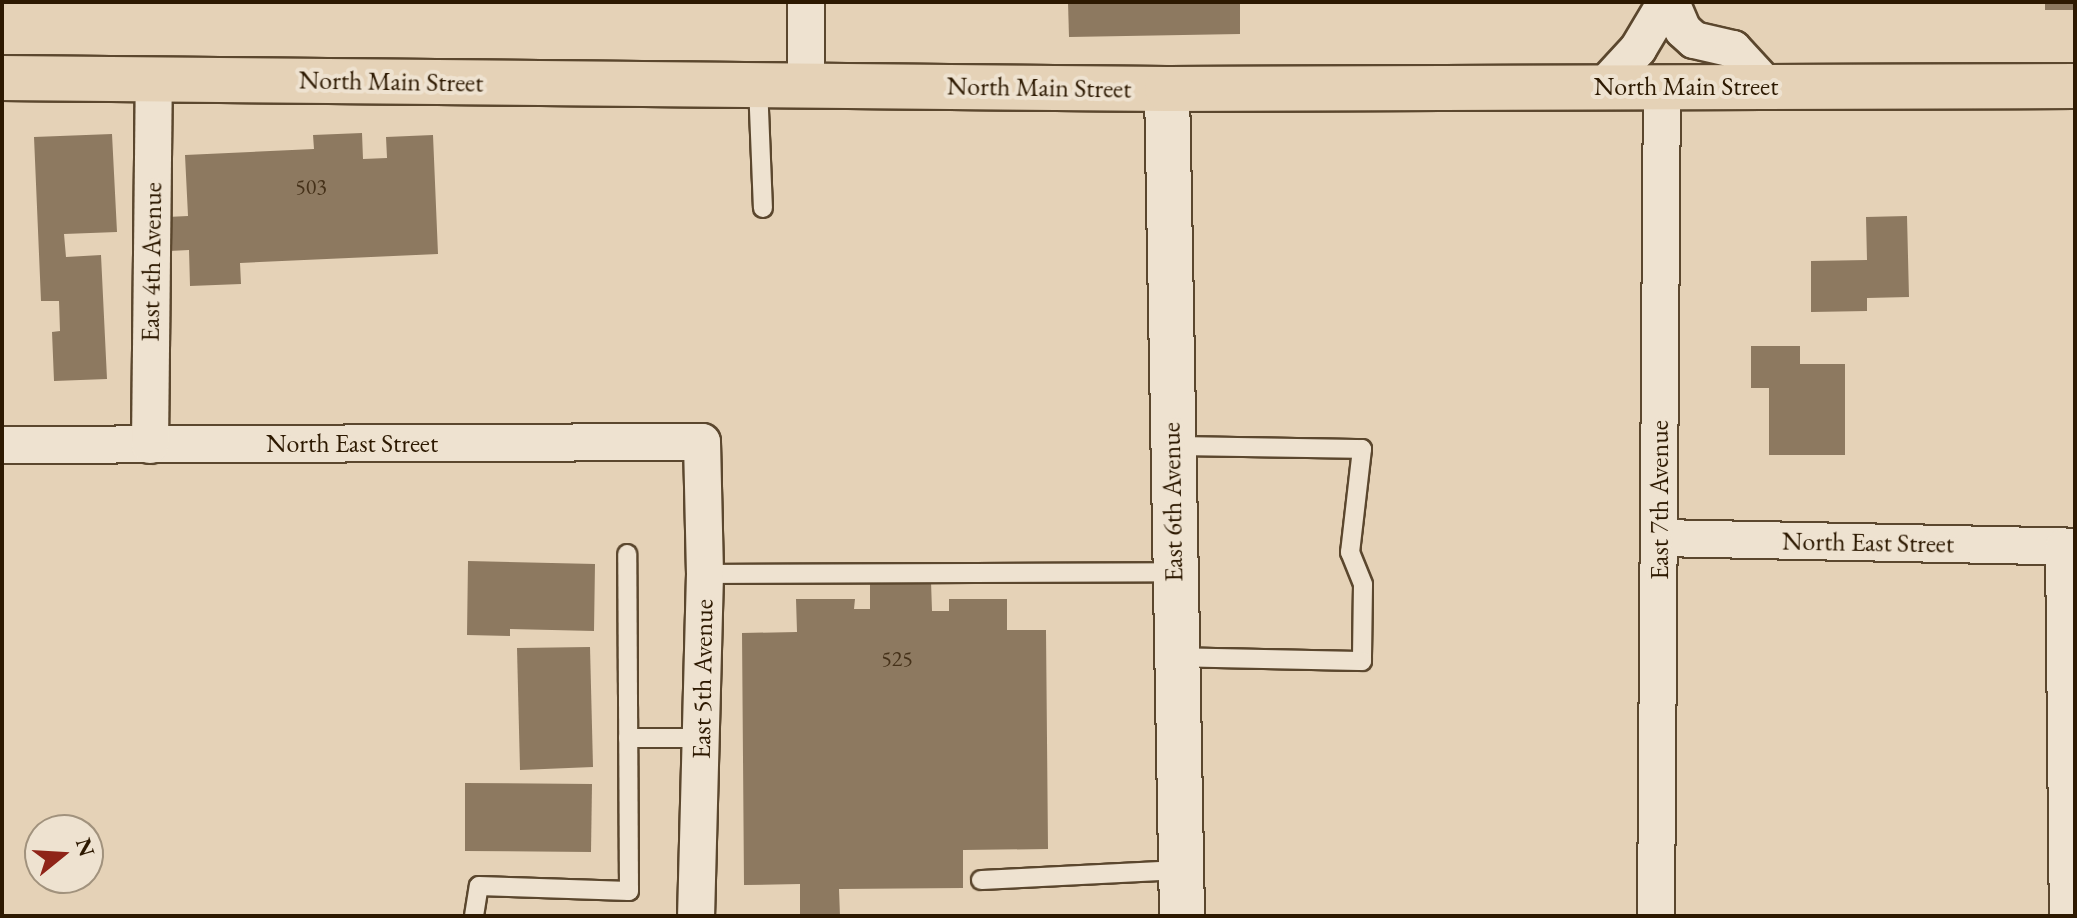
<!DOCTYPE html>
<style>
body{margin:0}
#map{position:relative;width:2077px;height:918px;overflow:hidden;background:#e5d2b7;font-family:"EB Garamond",serif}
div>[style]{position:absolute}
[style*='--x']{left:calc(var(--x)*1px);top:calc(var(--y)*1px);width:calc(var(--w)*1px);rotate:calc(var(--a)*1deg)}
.building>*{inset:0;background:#8d7960}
.roads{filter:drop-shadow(2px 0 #5b472e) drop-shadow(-2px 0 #5b472e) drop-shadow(0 2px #5b472e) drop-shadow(0 -2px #5b472e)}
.service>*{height:18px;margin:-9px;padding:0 9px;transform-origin:9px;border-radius:9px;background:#eee2d0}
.minor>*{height:36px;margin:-18px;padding:0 18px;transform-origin:18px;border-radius:18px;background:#eee2d0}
.secondary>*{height:44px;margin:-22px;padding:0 22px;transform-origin:22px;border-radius:22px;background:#eee2d0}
.primary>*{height:44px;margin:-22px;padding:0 22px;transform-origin:22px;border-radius:22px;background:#e5d2b7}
span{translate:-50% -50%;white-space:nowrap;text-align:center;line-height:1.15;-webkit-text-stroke:8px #eee2d0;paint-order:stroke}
.number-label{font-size:22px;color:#453119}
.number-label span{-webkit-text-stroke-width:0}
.street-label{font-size:26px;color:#2d1901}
.frame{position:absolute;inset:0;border:4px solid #2d1901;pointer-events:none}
.north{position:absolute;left:24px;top:814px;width:80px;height:80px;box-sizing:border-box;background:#eee2d0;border:2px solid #a1927d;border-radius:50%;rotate:72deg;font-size:22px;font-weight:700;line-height:32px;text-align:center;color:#2d1901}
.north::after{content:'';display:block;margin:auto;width:28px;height:36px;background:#8f2418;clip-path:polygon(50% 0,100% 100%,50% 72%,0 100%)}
</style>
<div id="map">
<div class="building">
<div style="clip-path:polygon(1068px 2px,1240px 2px,1240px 34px,1069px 37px)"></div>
<div style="clip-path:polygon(2045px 2px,2075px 2px,2075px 10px,2045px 10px)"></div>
<div style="clip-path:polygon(362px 133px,363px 159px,387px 158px,386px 137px,433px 135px,438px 254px,240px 263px,241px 284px,190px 286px,189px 250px,169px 251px,167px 217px,188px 216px,185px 155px,314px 149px,313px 135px)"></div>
<div style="clip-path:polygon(112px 134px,117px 232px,64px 234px,66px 257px,101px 255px,107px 379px,54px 381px,52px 332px,60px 331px,59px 301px,41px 301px,34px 137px)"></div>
<div style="clip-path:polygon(1907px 216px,1909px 297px,1867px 298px,1867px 311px,1811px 312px,1811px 261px,1867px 260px,1866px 217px)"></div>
<div style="clip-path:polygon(1751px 346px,1800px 346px,1800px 364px,1845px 364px,1845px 455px,1769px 455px,1769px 388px,1751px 388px)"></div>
<div style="clip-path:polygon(468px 561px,595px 564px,594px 631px,510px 629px,510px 636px,467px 635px)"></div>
<div style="clip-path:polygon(870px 581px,931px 581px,932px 611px,949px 611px,949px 599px,1007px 599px,1007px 630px,1046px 630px,1048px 849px,963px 850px,963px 888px,839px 889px,840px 916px,800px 916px,800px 884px,744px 885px,742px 633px,797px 632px,796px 599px,855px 599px,854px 609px,870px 609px)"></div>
<div style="clip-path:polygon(590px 647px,593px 767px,520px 770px,517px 648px)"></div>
<div style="clip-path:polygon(465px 783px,592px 784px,591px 852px,465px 851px)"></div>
</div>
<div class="roads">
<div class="service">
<div style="--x:758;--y:85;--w:123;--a:87.7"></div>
<div style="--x:1172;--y:446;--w:190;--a:0.9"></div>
<div style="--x:1362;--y:449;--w:104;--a:96.6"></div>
<div style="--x:1350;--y:552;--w:35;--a:68"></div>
<div style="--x:1363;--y:585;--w:76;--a:90.8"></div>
<div style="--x:1362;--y:661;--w:185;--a:-178.8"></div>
<div style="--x:705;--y:574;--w:468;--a:-0.2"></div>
<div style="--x:628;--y:738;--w:74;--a:0"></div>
<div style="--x:981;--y:880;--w:200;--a:-2.9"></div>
<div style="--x:474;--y:916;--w:30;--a:-81"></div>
<div style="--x:479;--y:886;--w:150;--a:1.9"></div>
<div style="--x:629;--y:891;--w:337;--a:-90.3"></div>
</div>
<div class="minor">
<div style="--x:1671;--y:2;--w:30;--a:67"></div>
<div style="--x:1683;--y:30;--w:15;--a:42"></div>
<div style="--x:1694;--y:40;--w:40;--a:13"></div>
<div style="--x:1733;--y:49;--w:50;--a:47.4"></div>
<div style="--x:806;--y:85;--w:83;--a:-90"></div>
<div style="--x:1603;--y:87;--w:52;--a:-47.4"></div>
<div style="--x:1638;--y:49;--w:55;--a:-59.2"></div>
<div style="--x:2;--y:445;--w:700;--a:-0.25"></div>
<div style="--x:702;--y:442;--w:132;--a:88.7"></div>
<div style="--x:705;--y:574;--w:342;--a:91.5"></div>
<div style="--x:150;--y:445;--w:366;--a:-89.4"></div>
<div style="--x:1660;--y:538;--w:415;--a:1.2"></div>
<div style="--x:2064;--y:547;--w:369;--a:89.4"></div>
<div style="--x:1656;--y:916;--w:832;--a:-89.59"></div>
</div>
<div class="secondary">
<div style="--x:1167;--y:89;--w:827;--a:88.96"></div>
</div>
<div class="primary">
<div style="--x:2;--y:78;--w:1165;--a:0.54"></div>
<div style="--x:1167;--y:89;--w:908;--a:-0.19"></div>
</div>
</div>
<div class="number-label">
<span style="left:311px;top:187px">503</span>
<span style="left:897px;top:659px">525</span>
</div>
<div class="street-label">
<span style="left:391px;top:82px;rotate:1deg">North Main Street</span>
<span style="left:1686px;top:87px">North Main Street</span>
<span style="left:1039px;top:88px;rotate:1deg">North Main Street</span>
<span style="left:152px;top:262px;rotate:-89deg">East 4th Avenue</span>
<span style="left:352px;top:444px">North East Street</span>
<span style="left:1660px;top:500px;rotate:-90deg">East 7th Avenue</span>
<span style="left:1173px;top:502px;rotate:-91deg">East 6th Avenue</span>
<span style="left:1868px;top:543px;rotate:1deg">North East Street</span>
<span style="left:703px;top:679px;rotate:-89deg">East 5th Avenue</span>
</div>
<div class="frame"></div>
<div class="north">N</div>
</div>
